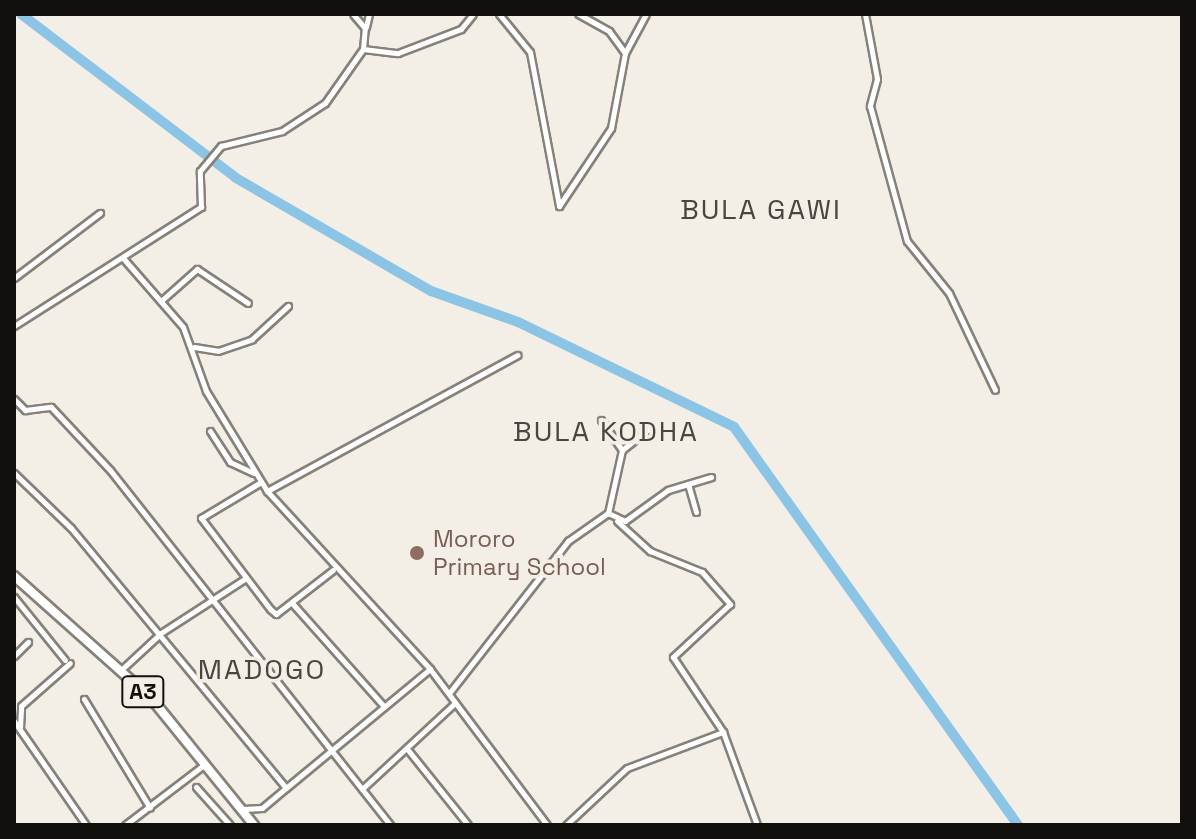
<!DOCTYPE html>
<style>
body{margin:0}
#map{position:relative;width:1196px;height:839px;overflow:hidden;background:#f4efe6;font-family:"Space Grotesk",sans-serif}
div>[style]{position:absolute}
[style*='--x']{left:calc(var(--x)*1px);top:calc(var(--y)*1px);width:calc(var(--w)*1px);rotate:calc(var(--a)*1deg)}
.river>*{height:10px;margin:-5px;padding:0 5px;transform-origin:5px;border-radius:5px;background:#8bc4e4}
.roads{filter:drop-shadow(2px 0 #868179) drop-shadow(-2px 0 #868179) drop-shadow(0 2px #868179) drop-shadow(0 -2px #868179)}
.minor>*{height:5px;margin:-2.5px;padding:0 2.5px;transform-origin:2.5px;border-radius:2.5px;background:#fff}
.highway>*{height:8px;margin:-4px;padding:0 4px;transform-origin:4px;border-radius:4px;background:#fff}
.dots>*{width:22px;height:22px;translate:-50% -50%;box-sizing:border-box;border:4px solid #f4efe6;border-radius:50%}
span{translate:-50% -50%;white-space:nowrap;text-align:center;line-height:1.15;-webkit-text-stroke:7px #f4efe6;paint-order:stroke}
.shield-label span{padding:2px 6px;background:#f4efe6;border:2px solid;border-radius:6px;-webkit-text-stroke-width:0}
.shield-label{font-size:22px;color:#11100d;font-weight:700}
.education-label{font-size:24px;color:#785e54}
.left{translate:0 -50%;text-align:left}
.quarter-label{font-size:28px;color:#4a453e;letter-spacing:2px}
.frame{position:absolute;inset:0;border:16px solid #11100d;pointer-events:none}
</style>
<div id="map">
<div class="river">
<div style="--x:21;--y:14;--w:270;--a:37.3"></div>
<div style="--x:236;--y:178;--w:225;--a:30.1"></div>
<div style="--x:431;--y:291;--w:92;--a:19.6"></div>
<div style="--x:518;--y:322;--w:240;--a:25.9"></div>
<div style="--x:734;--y:427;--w:489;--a:54.5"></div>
</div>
<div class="roads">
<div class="minor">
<div style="--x:499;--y:14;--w:49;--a:50.8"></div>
<div style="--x:530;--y:52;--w:157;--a:79.3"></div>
<div style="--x:559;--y:206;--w:94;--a:-56.3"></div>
<div style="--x:611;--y:128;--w:76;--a:-79.4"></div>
<div style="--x:625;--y:53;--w:27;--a:-126"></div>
<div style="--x:609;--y:31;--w:35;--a:-151"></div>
<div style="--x:865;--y:14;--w:66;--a:79.5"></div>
<div style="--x:877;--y:79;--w:28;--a:105"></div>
<div style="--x:870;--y:106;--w:140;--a:74.7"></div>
<div style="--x:907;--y:241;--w:67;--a:51.1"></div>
<div style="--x:949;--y:293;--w:107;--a:64.6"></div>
<div style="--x:366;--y:27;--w:13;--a:-77"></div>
<div style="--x:363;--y:49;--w:35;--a:7"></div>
<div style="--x:398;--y:53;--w:67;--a:-20.9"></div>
<div style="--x:461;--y:29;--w:19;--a:-51"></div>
<div style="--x:625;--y:53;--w:44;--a:-61.7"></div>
<div style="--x:123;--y:258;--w:91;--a:49"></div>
<div style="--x:183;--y:327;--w:68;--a:70.2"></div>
<div style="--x:206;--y:391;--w:117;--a:58.6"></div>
<div style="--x:267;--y:491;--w:241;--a:47.5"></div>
<div style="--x:430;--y:669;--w:195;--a:53.1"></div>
<div style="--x:14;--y:278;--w:108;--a:-37.1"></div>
<div style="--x:162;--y:300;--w:47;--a:-41.5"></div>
<div style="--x:197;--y:269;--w:61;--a:33.7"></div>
<div style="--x:14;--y:326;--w:222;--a:-32.5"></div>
<div style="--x:201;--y:207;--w:36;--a:-92"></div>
<div style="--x:200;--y:171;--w:33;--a:-50"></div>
<div style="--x:221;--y:146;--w:63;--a:-13.8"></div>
<div style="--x:282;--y:131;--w:51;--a:-33.1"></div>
<div style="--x:325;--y:103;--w:66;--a:-54.9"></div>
<div style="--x:363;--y:49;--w:21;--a:-85"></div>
<div style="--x:365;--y:28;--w:18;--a:-131"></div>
<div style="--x:194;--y:347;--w:24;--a:9"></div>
<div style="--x:218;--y:351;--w:36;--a:-19"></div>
<div style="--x:252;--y:339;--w:49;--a:-42.5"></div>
<div style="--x:14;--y:399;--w:16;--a:45"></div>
<div style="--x:25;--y:410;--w:26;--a:-7"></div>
<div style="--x:51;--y:407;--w:86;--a:46.9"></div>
<div style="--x:110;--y:470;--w:452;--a:51.7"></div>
<div style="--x:601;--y:420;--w:37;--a:55"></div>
<div style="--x:622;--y:450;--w:65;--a:102.5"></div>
<div style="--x:210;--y:431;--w:37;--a:57"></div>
<div style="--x:230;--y:462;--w:26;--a:25"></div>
<div style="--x:622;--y:450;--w:34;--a:-38"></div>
<div style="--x:14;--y:473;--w:79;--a:44"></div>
<div style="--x:71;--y:528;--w:337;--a:50.4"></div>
<div style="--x:286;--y:788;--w:187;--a:-39.6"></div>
<div style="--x:261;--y:482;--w:70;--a:149"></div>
<div style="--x:201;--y:518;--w:114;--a:52.8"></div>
<div style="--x:270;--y:609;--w:8;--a:40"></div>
<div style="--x:276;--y:614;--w:72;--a:-37.7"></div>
<div style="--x:688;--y:484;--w:29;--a:74"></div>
<div style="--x:267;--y:491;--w:285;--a:-28.5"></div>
<div style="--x:617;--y:521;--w:45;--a:42.3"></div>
<div style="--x:650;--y:551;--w:56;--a:22"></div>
<div style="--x:702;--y:572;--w:43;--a:48.8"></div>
<div style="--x:730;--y:604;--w:78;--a:137.1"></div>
<div style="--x:673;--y:657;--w:90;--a:56.3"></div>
<div style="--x:14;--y:597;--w:81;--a:51"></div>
<div style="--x:292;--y:603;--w:137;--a:48.3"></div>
<div style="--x:14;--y:656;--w:20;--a:-45"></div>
<div style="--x:121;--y:670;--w:54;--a:-42.8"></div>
<div style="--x:161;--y:633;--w:101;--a:-32.9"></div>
<div style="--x:450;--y:692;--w:192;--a:-52"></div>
<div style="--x:568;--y:541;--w:49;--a:-35"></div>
<div style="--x:608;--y:513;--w:19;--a:25"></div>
<div style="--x:625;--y:521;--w:53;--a:-35.8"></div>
<div style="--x:668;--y:490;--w:45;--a:-16.8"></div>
<div style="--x:84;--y:699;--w:127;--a:58.8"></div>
<div style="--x:14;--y:721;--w:126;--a:55.3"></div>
<div style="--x:20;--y:728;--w:22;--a:-87"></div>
<div style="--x:21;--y:706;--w:65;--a:-41.3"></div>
<div style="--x:408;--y:750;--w:96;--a:51.3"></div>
<div style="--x:196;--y:787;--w:51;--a:48.2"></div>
<div style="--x:362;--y:789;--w:127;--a:-42.8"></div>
<div style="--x:243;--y:809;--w:19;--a:-3"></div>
<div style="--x:262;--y:808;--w:31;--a:-40"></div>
<div style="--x:125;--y:825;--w:101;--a:-37.3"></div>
<div style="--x:566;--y:825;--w:83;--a:-43.1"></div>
<div style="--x:627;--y:768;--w:103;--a:-20.6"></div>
<div style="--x:723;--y:732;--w:99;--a:69.9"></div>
</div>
<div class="highway">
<div style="--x:14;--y:576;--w:183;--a:41.7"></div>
<div style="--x:151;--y:698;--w:164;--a:51"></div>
</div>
</div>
<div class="dots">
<div style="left:417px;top:553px;background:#8d6e63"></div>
</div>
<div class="shield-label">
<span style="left:143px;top:692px">A3</span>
</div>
<div class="education-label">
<span class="left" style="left:433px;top:553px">Mororo<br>Primary School</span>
</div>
<div class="quarter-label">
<span style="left:761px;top:209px">BULA GAWI</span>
<span style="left:606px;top:431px">BULA KODHA</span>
<span style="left:262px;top:669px">MADOGO</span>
</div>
<div class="frame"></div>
</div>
